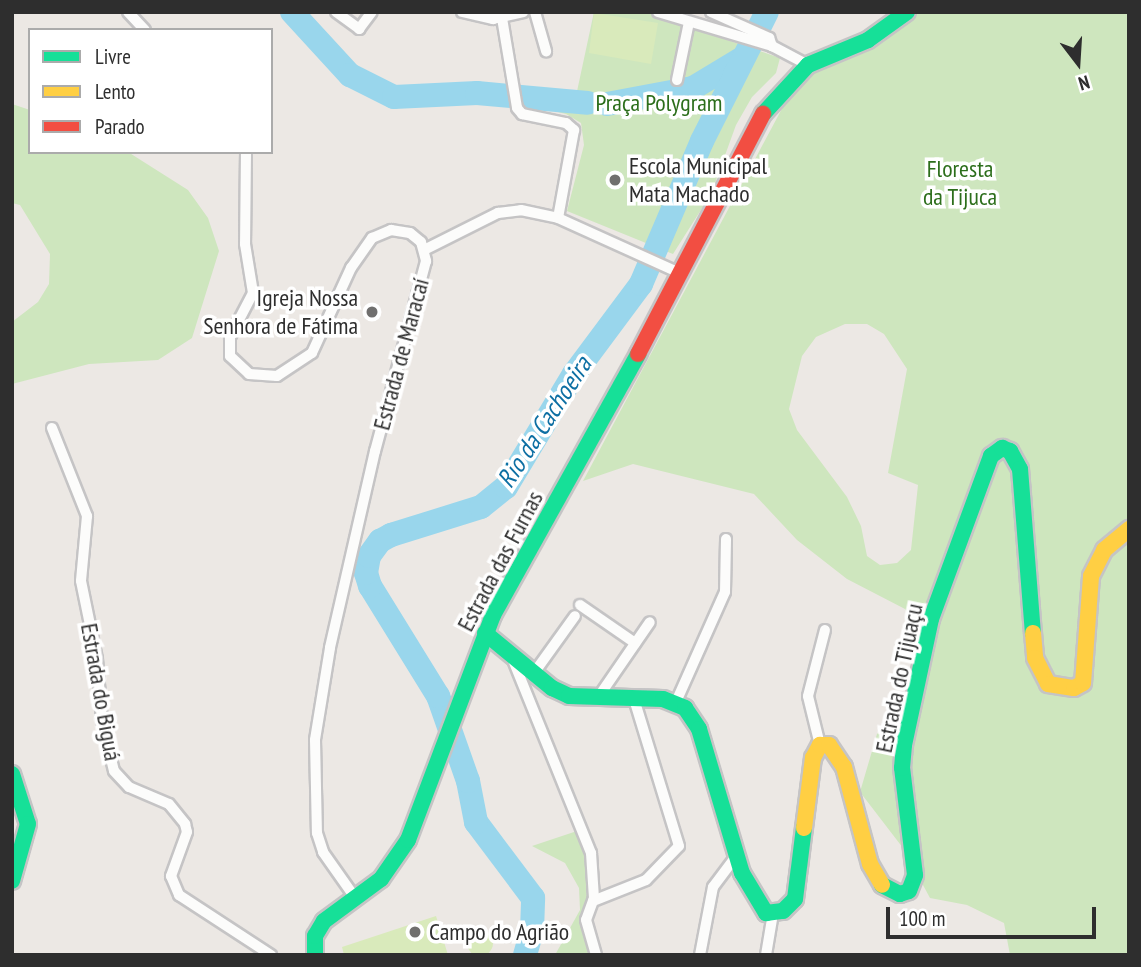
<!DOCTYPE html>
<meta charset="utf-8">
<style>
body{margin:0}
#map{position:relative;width:1141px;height:967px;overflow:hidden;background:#ece8e4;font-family:"PT Sans Narrow",sans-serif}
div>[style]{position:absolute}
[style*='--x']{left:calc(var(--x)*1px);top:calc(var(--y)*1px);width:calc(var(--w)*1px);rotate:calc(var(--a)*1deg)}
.green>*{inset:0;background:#cee6be}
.pitch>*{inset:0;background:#d9eabb}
.round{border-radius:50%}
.river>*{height:24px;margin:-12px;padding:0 12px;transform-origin:12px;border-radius:12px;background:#99d6ec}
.roads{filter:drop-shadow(2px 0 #c5c4c5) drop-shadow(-2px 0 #c5c4c5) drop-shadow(0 2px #c5c4c5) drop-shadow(0 -2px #c5c4c5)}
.street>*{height:10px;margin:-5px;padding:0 5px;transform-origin:5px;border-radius:5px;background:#fcfcfb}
.fast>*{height:16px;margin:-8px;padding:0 8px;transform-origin:8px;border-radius:8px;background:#16e098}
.slow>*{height:16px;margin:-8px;padding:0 8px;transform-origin:8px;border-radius:8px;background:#ffcf43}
.jam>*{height:16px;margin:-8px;padding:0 8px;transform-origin:8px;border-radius:8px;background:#f24e42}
.dots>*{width:19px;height:19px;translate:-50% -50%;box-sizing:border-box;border:4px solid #fff;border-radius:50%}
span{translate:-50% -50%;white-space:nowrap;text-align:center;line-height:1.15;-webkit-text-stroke:7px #fff;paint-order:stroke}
.park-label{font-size:24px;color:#2c6e1b}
.poi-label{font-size:24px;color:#2e2e2e}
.left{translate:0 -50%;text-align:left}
.right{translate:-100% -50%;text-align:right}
.street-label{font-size:24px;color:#2e2e2e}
.water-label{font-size:26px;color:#0d6fa3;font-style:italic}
.frame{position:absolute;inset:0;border:14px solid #2e2e2e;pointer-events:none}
.legend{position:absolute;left:28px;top:28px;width:245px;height:126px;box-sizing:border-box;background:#fff;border:2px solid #ababab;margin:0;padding:9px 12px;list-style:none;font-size:21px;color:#2e2e2e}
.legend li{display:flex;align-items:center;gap:14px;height:35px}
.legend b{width:35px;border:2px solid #ababab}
.north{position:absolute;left:1043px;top:28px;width:70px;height:70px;-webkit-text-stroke:5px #fff;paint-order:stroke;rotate:163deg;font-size:19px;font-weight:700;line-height:28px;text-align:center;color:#2e2e2e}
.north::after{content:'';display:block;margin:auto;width:24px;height:32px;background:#2e2e2e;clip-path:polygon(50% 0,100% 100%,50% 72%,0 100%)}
.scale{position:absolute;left:886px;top:907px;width:210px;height:32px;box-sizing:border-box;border:4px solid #2e2e2e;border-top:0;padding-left:9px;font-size:21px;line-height:24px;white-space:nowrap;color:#2e2e2e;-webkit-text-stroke:5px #fff;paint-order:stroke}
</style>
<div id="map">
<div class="green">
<div style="clip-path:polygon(594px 12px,645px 12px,780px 58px,776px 73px,752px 97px,736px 125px,711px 194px,673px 254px,567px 211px,584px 145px,581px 123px,566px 114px,520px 103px,515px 88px,576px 96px)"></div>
<div style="clip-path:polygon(evenodd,900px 12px,1129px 12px,1129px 955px,1010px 955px,1004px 923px,967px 905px,930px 898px,903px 848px,860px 792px,877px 734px,919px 692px,926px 640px,905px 609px,847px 579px,797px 540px,754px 494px,633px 464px,583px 481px,808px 60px,864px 39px,900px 12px,845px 324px,867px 324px,884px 334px,907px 369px,888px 473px,918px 485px,911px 550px,897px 563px,880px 565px,867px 556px,861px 526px,847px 497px,797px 430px,789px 409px,802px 356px,816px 337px,845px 324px)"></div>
<div style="clip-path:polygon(12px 104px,30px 110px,30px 152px,128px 152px,188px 190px,208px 218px,219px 251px,192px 338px,158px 360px,89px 364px,12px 384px,12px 322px,38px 302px,49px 284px,50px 254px,20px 205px,12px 203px)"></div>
<div style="clip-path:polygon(583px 829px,591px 853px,589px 906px,596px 955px,555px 955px,580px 910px,579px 888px,565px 863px,532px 846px)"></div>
</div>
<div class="pitch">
<div style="clip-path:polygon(594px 13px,658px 23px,651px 64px,589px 53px)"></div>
<div style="clip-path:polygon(436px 916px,448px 955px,344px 955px,342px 947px)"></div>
<div class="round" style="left:467px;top:930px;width:26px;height:26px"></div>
</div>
<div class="river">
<div style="--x:292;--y:12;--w:86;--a:47.4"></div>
<div style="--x:350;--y:75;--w:49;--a:26.6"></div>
<div style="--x:394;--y:97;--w:83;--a:-2.8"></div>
<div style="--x:477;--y:93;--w:111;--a:5.1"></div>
<div style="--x:607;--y:104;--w:87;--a:-10.5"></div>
<div style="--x:693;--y:88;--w:58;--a:-31"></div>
<div style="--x:525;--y:955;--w:25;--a:-74"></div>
<div style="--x:532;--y:931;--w:33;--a:-88"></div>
<div style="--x:533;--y:898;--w:95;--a:-126.9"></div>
<div style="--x:476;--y:822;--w:42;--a:-101"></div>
<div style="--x:468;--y:781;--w:90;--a:-109.4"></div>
<div style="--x:438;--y:696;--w:129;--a:-121.7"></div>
<div style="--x:370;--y:586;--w:14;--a:-107"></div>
<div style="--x:366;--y:573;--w:17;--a:-80"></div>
<div style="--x:369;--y:556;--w:19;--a:-54"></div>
<div style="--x:380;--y:541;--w:13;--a:-29"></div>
<div style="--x:391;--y:535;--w:94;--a:-17.3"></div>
<div style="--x:481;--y:507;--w:32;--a:-39"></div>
<div style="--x:506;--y:487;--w:132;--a:-59"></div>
<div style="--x:574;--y:374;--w:112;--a:-53.3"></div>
<div style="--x:641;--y:284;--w:155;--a:-66.9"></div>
<div style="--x:702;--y:141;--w:144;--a:-63.3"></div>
</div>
<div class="roads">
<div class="street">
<div style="--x:128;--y:12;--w:25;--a:47"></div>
<div style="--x:336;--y:12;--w:29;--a:36"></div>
<div style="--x:359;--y:29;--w:21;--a:-53"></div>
<div style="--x:462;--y:12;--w:32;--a:13"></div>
<div style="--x:493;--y:19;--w:31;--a:-13"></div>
<div style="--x:535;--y:12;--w:41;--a:74.2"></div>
<div style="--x:658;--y:12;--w:119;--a:16.6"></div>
<div style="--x:772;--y:46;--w:41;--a:27.8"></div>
<div style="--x:711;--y:12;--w:64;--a:24.1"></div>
<div style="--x:769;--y:38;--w:9;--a:69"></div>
<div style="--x:502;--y:18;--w:91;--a:80.5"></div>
<div style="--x:517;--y:108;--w:8;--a:50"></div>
<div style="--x:522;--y:114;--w:45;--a:11.6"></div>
<div style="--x:566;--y:123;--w:11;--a:41"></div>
<div style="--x:574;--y:130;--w:89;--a:100.3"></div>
<div style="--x:677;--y:80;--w:59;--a:-78.3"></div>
<div style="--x:246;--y:152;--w:92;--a:90.6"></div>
<div style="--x:245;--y:244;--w:50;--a:80.7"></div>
<div style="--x:253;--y:293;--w:50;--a:117.6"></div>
<div style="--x:230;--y:337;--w:19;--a:90"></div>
<div style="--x:230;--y:356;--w:26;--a:43"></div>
<div style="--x:249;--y:374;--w:28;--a:4"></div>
<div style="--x:277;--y:376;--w:42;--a:-33.3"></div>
<div style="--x:312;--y:353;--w:94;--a:-65.4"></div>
<div style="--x:351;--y:268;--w:37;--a:-55"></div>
<div style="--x:372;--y:238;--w:21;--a:-23"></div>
<div style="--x:391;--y:230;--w:19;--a:9"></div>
<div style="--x:410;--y:233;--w:14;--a:39"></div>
<div style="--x:421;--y:242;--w:20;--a:75"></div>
<div style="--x:426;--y:261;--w:197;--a:105"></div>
<div style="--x:375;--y:451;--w:202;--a:102.9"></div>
<div style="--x:330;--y:648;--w:93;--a:99.3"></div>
<div style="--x:315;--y:740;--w:93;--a:88.8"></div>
<div style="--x:317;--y:833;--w:20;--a:72"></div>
<div style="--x:323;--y:852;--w:57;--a:54.9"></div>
<div style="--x:424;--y:250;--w:83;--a:-26.6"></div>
<div style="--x:498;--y:213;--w:23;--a:-7"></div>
<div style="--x:521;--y:210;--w:38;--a:12"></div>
<div style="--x:558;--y:218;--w:136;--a:24.3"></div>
<div style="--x:52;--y:428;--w:95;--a:68.3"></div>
<div style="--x:87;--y:516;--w:65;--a:95.3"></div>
<div style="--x:81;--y:581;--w:80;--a:78.4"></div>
<div style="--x:97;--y:659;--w:62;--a:85.4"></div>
<div style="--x:102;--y:721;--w:51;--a:76.5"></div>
<div style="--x:114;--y:771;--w:22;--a:47"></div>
<div style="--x:129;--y:787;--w:43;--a:23"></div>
<div style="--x:169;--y:804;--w:26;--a:51"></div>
<div style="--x:185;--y:824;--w:8;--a:76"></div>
<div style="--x:187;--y:832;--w:47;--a:110"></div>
<div style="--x:171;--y:876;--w:21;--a:67"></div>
<div style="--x:179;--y:895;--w:110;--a:33.1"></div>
<div style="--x:580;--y:605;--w:67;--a:34.6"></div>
<div style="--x:511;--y:655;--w:214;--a:68"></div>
<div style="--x:591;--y:853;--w:45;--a:86.2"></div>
<div style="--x:594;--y:898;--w:23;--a:110"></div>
<div style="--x:586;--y:920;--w:36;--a:74"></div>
<div style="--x:534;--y:673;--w:70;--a:-54.3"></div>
<div style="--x:597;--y:699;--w:93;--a:-55.5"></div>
<div style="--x:676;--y:702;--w:120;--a:-66"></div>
<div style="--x:725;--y:592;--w:53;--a:-88.9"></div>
<div style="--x:820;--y:745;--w:50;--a:-103.8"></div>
<div style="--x:808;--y:696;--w:68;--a:-75.6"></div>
<div style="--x:593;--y:901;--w:57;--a:-21.6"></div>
<div style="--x:646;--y:880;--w:47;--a:-45.9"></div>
<div style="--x:679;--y:846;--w:154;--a:-107"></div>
<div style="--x:700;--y:955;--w:69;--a:-79.2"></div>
<div style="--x:713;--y:887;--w:39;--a:-53"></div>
<div style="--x:766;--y:955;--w:43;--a:-80.5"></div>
</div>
<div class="fast">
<div style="--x:763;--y:114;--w:67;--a:-47.4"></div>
<div style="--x:808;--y:65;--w:65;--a:-22.6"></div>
<div style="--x:868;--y:40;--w:48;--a:-35.7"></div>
<div style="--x:485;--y:633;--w:87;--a:39.4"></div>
<div style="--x:552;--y:688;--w:19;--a:25"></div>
<div style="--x:569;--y:696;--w:94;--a:1.8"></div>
<div style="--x:663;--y:699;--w:24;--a:22"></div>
<div style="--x:685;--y:708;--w:25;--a:56"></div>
<div style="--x:699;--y:729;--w:150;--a:73.4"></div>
<div style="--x:742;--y:873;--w:47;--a:59"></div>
<div style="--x:766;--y:913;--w:17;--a:-7"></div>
<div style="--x:783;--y:911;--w:17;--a:-45"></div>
<div style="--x:795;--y:899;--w:72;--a:-82.8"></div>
<div style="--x:12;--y:774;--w:52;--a:72.3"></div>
<div style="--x:28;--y:824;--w:59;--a:105.7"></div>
<div style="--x:882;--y:885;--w:20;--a:27"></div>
<div style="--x:900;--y:894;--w:9;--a:-18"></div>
<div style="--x:909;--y:891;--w:17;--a:-69"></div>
<div style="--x:915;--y:875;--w:108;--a:-96.9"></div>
<div style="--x:902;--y:768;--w:23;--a:-85"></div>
<div style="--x:904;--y:745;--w:129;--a:-77.9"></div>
<div style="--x:931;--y:619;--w:174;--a:-69.8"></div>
<div style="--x:991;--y:456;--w:14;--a:-36"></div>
<div style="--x:1002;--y:448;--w:9;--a:21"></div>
<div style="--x:1010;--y:451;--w:21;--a:61"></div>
<div style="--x:1020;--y:469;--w:165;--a:85.5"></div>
<div style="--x:315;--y:955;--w:19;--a:-90"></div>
<div style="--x:315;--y:936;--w:17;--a:-59"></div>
<div style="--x:324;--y:921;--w:71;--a:-36.4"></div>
<div style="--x:381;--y:879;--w:47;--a:-55.3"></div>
<div style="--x:408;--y:840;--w:241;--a:-69.3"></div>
<div style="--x:493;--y:615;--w:299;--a:-60.9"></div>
</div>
<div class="slow">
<div style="--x:1033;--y:633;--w:25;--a:85"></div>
<div style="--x:1035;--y:658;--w:29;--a:63"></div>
<div style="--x:1048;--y:684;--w:26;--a:9"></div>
<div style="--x:1074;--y:688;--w:10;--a:-29"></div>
<div style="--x:1083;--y:683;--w:107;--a:-85.7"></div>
<div style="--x:1091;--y:576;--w:29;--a:-63"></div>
<div style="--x:1104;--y:550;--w:33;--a:-40"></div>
<div style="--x:804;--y:828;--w:71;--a:-82.7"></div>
<div style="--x:813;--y:758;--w:15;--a:-62"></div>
<div style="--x:820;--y:745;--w:9;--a:0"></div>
<div style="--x:829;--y:745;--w:27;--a:56"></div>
<div style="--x:844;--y:767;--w:100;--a:75"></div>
<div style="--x:870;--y:864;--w:24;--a:60"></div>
</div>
<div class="jam">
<div style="--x:638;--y:354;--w:271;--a:-62.5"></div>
</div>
</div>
<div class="dots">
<div style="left:615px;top:180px;background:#706f6e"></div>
<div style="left:372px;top:312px;background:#706f6e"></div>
<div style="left:415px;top:932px;background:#706f6e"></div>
</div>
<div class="park-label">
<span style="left:659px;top:103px">Praça Polygram</span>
<span style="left:960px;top:183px">Floresta<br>da Tijuca</span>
</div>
<div class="poi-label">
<span class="left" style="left:629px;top:180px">Escola Municipal<br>Mata Machado</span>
<span class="right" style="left:358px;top:312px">Igreja Nossa<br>Senhora de Fátima</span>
<span class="left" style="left:429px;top:932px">Campo do Agrião</span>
</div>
<div class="street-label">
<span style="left:401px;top:354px;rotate:-75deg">Estrada de Maracaí</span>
<span style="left:500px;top:561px;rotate:-62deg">Estrada das Furnas</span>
<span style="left:899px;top:678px;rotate:-78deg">Estrada do Tijuaçu</span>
<span style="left:101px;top:692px;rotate:80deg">Estrada do Biguá</span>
</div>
<div class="water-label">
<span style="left:544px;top:422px;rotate:-57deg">Rio da Cachoeira</span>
</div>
<div class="frame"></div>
<ul class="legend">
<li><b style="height:9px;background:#16e098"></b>Livre</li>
<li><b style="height:9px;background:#ffcf43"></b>Lento</li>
<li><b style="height:9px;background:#f24e42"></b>Parado</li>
</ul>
<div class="north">N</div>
<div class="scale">100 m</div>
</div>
